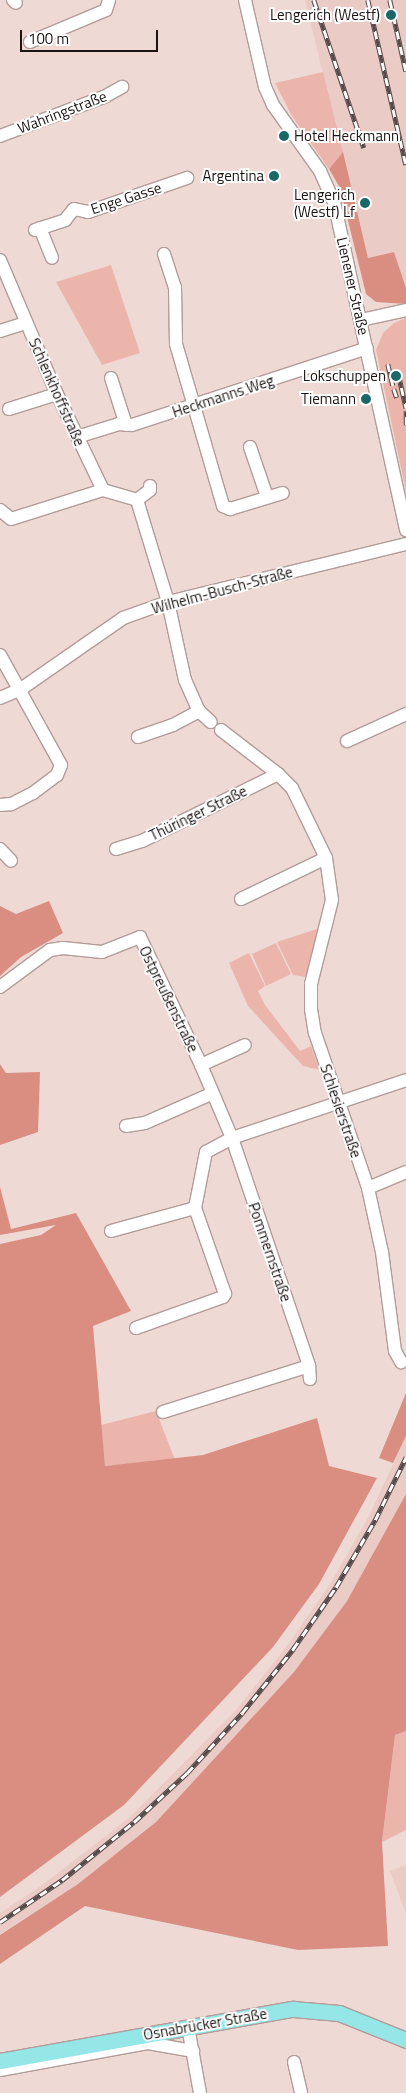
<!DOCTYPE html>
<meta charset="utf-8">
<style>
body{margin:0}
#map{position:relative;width:406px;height:2093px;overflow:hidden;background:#efd9d5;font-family:"Titillium Web",sans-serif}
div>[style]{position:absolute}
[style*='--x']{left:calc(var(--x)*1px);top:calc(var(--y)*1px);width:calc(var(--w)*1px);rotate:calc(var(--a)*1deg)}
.built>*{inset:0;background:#eacbc6}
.green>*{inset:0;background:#ecb5ac}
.forest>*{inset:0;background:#da8e82}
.roads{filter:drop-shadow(1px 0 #b19c99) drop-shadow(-1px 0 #b19c99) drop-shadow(0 1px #b19c99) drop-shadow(0 -1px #b19c99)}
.minor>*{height:12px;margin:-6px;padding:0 6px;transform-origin:6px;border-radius:6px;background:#fff}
.major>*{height:15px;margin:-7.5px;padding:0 7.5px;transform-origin:7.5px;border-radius:7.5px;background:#95e6e6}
.rail>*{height:4.5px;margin-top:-2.25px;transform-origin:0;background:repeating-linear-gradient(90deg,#fff 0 8px,#554a47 0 16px);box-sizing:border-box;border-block:1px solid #554a47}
.dots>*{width:14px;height:14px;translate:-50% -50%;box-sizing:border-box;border:2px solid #fff;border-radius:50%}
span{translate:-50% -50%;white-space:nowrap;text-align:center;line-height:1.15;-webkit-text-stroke:4px #fff;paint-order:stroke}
.poi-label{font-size:15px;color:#1b1412}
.right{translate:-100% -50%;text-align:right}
.left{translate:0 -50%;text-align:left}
.street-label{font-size:15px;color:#1b1412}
.scale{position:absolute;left:20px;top:30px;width:138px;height:22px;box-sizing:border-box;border:2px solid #1b1412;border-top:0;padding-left:6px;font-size:15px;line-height:18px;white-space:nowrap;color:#1b1412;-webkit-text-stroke:4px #fff;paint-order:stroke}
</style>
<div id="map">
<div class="built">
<div style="clip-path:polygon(305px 0,406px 0,406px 288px,394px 252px,368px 258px)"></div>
<div style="clip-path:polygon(406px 1436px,406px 1493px,394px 1521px,347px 1601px,294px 1672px,156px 1822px,78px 1884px,0 1934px,0 1913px,41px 1886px,130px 1817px,237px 1709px,287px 1646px,330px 1584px,369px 1516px)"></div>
<div style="clip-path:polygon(406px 1865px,406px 1914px,390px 1871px)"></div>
</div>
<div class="green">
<div style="clip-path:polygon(323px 72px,343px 152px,329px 169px,292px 116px,275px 83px)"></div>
<div style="clip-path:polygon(111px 265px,140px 353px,102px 365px,56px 282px)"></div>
<div style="clip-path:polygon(406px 318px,406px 491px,376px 350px,383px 333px,394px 323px)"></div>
<div style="clip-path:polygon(320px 928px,306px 977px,293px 975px,277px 942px)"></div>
<div style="clip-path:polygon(276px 943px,291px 974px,266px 986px,252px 954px)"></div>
<div style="clip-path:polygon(249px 953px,265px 986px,258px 991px,265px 1005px,300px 1051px,311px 1046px,320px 1070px,303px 1066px,248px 1006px,229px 963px)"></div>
<div style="clip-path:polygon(156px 1411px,175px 1460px,105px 1466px,101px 1425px)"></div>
<div style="clip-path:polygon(406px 1731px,406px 1830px,382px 1842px,395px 1735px)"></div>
</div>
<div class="forest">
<div style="clip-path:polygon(343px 152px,368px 258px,394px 252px,406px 288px,406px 304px,376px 302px,366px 294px,340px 188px,329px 169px)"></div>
<div style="clip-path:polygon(49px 901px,63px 933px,21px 957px,0 976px,0 906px,16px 914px)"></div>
<div style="clip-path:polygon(0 1064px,6px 1073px,40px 1072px,38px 1132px,0 1145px)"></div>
<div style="clip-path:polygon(0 1187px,11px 1229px,76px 1213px,131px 1311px,93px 1326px,105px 1466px,203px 1455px,317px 1418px,329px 1466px,377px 1478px,319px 1584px,273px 1647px,124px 1805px,0 1897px,0 1244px,41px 1235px,56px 1225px,0 1235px)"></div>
<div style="clip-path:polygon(406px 1393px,406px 1436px,393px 1463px,379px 1458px)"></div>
<div style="clip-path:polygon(406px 1494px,406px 1731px,395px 1735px,382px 1842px,388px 1946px,298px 1950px,85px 1906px,0 1964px,0 1935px,78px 1884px,156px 1822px,294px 1672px,347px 1601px)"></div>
</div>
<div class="roads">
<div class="minor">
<div style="--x:13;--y:0;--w:4;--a:45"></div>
<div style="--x:245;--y:0;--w:89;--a:77.1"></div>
<div style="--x:265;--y:87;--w:20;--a:66"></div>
<div style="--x:273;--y:105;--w:81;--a:54.5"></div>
<div style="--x:320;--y:171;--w:34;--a:66"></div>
<div style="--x:334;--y:202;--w:336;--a:77.6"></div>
<div style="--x:30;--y:42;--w:82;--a:-22.8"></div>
<div style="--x:106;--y:10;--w:10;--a:-73"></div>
<div style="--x:0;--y:136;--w:111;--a:-20.6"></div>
<div style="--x:104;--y:97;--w:21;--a:-29"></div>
<div style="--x:40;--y:228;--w:32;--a:68"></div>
<div style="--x:35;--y:230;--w:32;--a:-18"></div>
<div style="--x:65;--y:220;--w:14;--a:-51"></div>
<div style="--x:74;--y:209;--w:14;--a:12"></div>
<div style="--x:88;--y:212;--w:105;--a:-19"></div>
<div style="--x:164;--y:254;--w:35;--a:72"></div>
<div style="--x:175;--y:287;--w:57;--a:89"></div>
<div style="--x:176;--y:344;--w:169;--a:73.8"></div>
<div style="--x:223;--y:506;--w:8;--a:23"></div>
<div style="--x:230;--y:509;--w:55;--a:-16.8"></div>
<div style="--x:0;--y:260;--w:146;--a:67"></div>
<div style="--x:57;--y:394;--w:106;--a:64.4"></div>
<div style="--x:103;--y:490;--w:35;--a:16"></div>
<div style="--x:137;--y:500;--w:107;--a:73.1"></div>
<div style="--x:168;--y:602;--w:80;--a:77.7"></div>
<div style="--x:185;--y:680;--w:34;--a:66"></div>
<div style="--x:199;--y:711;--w:16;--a:43"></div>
<div style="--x:361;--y:320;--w:46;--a:-12.5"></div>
<div style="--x:0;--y:331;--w:27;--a:-17"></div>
<div style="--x:111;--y:378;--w:49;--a:72.3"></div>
<div style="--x:9;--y:409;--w:50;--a:-17.4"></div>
<div style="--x:77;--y:437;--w:44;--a:-17.2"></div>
<div style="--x:119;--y:424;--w:13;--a:4"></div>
<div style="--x:132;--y:425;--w:247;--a:-18.1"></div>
<div style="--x:250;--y:447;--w:53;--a:71.2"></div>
<div style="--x:137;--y:500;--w:16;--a:-38"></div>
<div style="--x:150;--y:490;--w:4;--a:-90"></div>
<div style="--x:0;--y:510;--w:14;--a:39"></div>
<div style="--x:11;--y:519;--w:96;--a:-17.5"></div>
<div style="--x:0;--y:655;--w:126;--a:61"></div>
<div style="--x:61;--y:765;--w:11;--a:112"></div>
<div style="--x:57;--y:775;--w:30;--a:143"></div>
<div style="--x:33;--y:793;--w:25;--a:153"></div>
<div style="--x:11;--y:804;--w:11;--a:175"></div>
<div style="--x:0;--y:698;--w:23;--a:-23"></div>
<div style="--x:21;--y:689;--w:124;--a:-34.8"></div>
<div style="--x:123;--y:618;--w:48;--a:-19.6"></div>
<div style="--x:168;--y:602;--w:245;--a:-13.7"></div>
<div style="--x:221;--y:730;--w:72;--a:37.7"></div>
<div style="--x:278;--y:774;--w:20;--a:45"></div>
<div style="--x:292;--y:788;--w:78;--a:64.1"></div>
<div style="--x:326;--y:858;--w:42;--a:81.9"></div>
<div style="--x:332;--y:900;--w:87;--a:104"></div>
<div style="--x:311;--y:984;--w:25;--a:90"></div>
<div style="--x:311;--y:1009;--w:24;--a:81"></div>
<div style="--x:315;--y:1033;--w:164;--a:71.1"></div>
<div style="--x:368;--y:1188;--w:66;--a:77.7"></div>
<div style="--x:382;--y:1252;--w:100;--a:82.5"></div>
<div style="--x:395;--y:1351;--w:13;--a:61"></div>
<div style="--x:138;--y:737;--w:37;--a:-19"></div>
<div style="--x:173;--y:725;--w:30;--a:-28"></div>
<div style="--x:347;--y:741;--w:65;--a:-24.6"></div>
<div style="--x:0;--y:849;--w:16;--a:47"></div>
<div style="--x:116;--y:849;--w:27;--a:-17"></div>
<div style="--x:142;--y:841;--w:152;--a:-26.2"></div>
<div style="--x:241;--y:899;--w:94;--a:-25.8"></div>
<div style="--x:0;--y:987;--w:62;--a:-36.5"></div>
<div style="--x:50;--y:950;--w:13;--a:-9"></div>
<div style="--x:63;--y:948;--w:39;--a:6"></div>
<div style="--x:102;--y:952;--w:41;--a:-21.5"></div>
<div style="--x:140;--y:937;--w:142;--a:64.5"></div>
<div style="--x:201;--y:1065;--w:79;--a:67"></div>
<div style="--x:232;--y:1138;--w:241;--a:71.3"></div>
<div style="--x:309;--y:1366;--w:13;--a:86"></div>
<div style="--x:201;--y:1065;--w:48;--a:-24.4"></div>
<div style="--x:126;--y:1126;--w:19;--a:-9"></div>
<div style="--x:145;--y:1123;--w:74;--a:-23.8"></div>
<div style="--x:368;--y:1188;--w:41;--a:-22.8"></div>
<div style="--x:111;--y:1231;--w:87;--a:-15.3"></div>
<div style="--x:136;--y:1328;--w:92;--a:-19.6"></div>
<div style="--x:223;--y:1297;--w:4;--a:-56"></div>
<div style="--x:225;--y:1294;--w:91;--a:-109.2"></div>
<div style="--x:195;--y:1208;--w:57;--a:-78.9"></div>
<div style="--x:206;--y:1152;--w:30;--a:-28"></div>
<div style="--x:232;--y:1138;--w:183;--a:-18.4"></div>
<div style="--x:163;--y:1412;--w:153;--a:-17.5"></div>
<div style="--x:188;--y:2027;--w:67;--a:79.7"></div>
<div style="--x:294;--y:2062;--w:32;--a:77"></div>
<div style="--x:0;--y:2070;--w:150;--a:-10.3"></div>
<div style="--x:148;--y:2043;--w:46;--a:10.1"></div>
</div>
<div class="major">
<div style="--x:0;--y:2061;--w:298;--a:-10.1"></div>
<div style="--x:293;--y:2009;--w:46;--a:5"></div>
<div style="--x:339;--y:2013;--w:72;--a:21.9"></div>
</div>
</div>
<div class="rail">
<div style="--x:314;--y:0;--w:156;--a:71.3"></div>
<div style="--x:368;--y:0;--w:169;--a:77"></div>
<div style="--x:390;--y:0;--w:73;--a:77.3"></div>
<div style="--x:388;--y:364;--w:22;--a:77"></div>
<div style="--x:398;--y:372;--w:37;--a:77"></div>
<div style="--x:394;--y:389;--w:9;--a:72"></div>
<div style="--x:406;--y:425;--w:14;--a:-90"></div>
<div style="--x:0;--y:1922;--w:75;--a:-34.1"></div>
<div style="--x:62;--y:1880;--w:92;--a:-38.9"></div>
<div style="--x:134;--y:1822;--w:72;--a:-42.8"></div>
<div style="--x:187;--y:1773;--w:81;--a:-47.5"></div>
<div style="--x:242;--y:1713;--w:82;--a:-51.4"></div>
<div style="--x:293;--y:1649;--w:75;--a:-55.3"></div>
<div style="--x:336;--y:1587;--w:78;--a:-59.8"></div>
<div style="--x:375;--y:1520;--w:70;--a:-63.8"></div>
</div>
<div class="dots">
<div style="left:391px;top:15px;background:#196767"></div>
<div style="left:284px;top:136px;background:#196767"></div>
<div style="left:274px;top:176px;background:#196767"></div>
<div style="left:365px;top:203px;background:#196767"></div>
<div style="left:396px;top:376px;background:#196767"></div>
<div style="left:366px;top:399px;background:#196767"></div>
</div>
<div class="poi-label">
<span class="right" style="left:380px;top:15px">Lengerich (Westf)</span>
<span class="left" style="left:294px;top:136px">Hotel Heckmann</span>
<span class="right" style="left:264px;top:176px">Argentina</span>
<span class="right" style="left:355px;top:203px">Lengerich<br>(Westf) Lf</span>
<span class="right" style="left:386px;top:376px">Lokschuppen</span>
<span class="right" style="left:356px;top:399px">Tiemann</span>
</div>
<div class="street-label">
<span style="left:62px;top:112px;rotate:-21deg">Wahringstraße</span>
<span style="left:126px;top:198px;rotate:-18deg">Enge Gasse</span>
<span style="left:353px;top:286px;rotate:77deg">Lienener Straße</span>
<span style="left:57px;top:392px;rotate:66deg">Schlenkhoffstraße</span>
<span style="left:223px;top:396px;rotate:-18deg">Heckmanns Weg</span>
<span style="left:222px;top:590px;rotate:-15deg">Wilhelm-Busch-Straße</span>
<span style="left:198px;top:813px;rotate:-26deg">Thüringer Straße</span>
<span style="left:169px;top:999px;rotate:64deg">Ostpreußenstraße</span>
<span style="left:341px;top:1111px;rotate:71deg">Schlesierstraße</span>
<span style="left:270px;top:1252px;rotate:71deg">Pommernstraße</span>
<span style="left:205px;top:2024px;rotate:-10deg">Osnabrücker Straße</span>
</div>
<div class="scale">100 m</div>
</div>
